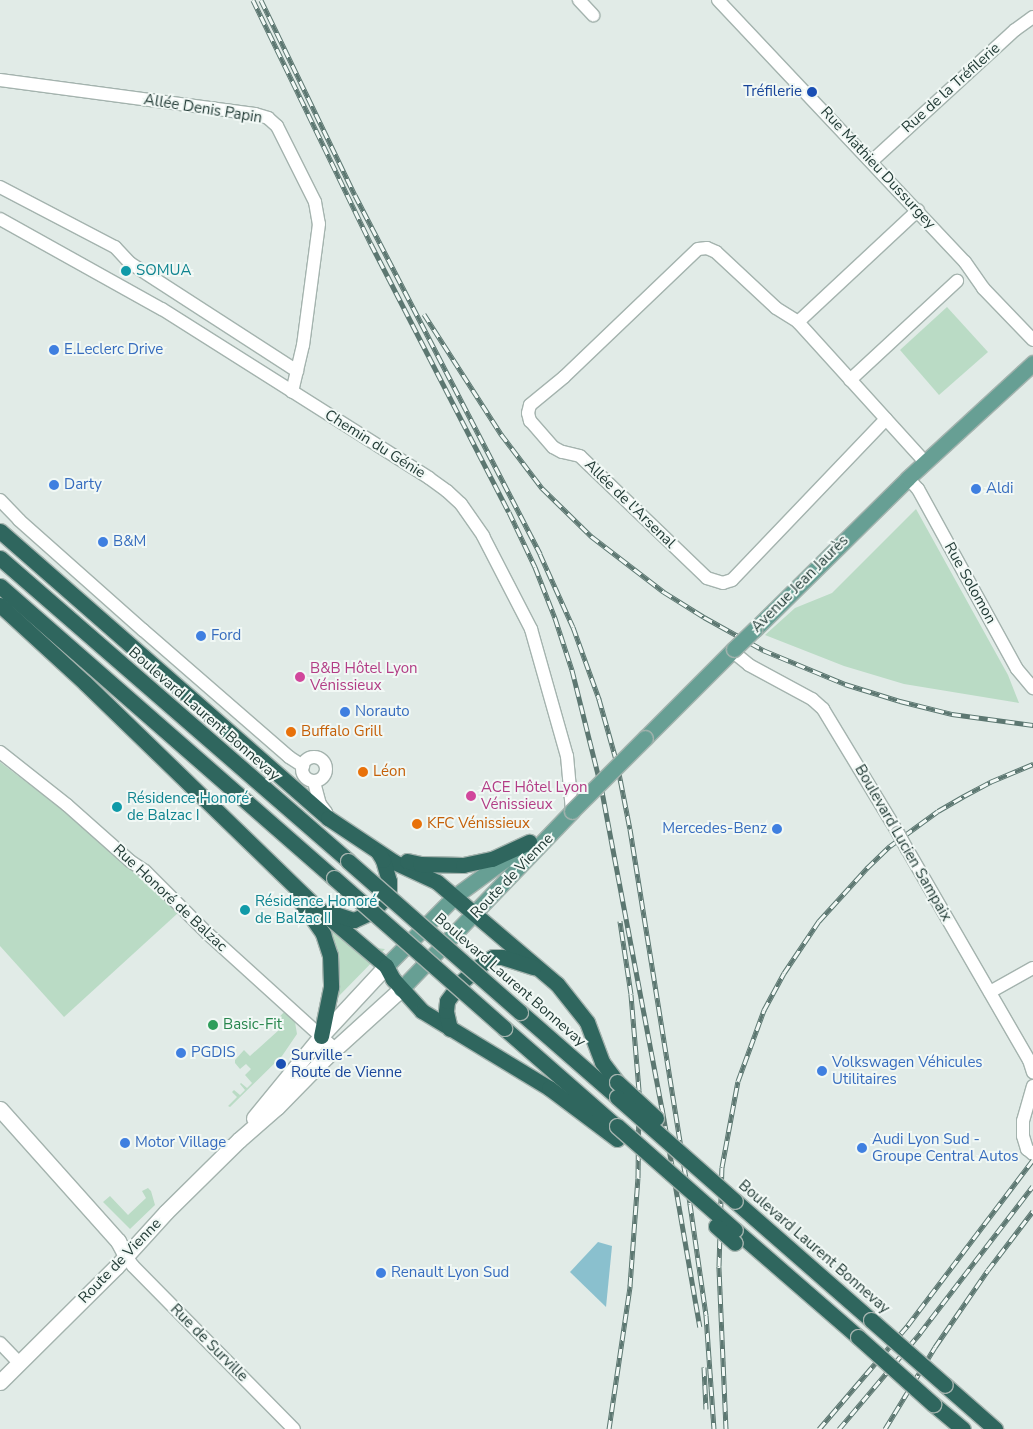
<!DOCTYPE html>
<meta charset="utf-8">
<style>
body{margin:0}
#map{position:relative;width:1033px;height:1429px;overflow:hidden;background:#e1ebe7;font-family:"Nunito Sans",sans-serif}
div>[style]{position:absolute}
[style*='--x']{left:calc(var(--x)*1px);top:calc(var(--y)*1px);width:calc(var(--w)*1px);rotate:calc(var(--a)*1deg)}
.green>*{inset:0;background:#badbc5}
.water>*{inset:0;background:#8ac0ce}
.roads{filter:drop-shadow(1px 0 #a4b3ae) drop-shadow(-1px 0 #a4b3ae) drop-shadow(0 1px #a4b3ae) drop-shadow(0 -1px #a4b3ae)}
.street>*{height:12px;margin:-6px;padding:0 6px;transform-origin:6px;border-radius:6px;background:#fff}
.street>.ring{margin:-6px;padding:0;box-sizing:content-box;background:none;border:12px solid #fff;border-radius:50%}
.secondary>*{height:15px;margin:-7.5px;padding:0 7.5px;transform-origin:7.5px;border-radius:7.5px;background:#fff}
.primary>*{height:15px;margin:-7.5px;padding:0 7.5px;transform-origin:7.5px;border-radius:7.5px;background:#679f94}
.highway>*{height:15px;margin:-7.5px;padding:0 7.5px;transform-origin:7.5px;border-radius:7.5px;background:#2f665e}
.rail>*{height:5px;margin-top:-2.5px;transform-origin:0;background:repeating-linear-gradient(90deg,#f1f8f5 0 9px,#5c7771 0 18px);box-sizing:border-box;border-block:1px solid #5c7771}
.bridges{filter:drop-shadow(1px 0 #a4b3ae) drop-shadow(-1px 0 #a4b3ae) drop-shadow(0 1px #a4b3ae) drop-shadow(0 -1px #a4b3ae)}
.street-bridge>*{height:12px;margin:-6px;padding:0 6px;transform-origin:6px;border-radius:6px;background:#fff}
.primary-bridge>*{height:15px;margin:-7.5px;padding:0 7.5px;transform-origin:7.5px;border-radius:7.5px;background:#679f94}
.highway-bridge>*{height:15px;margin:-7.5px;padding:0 7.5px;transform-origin:7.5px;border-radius:7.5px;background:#2f665e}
.dots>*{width:14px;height:14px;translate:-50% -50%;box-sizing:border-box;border:2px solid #f1f8f5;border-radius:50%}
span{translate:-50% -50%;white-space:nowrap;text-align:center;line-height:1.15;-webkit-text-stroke:4px #f1f8f5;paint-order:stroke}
.street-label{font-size:15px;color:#223b36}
.transit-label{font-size:15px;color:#164399}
.right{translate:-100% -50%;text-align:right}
.left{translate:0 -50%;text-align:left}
.culture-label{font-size:15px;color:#0d838f}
.shop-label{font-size:15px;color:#366cbe}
.hotel-label{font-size:15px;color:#b23c85}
.food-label{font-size:15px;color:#c56008}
.leisure-label{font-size:15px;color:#27864d}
</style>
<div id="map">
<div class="green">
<div style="clip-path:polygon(947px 307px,988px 352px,939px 395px,900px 350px)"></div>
<div style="clip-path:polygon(916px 509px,1008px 675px,1019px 703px,904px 684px,844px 666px,765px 635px,795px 608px,832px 593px)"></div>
<div style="clip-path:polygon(0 762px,89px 830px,178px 913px,64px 1017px,0 946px)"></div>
<div style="clip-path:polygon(324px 922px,360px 946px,385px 949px,335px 1000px)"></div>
<div style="clip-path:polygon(284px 1012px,295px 1022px,297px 1034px,282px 1056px,230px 1107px,228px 1106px,237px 1097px,232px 1092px,234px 1090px,240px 1095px,245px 1090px,240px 1084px,241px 1083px,247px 1088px,252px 1083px,245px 1075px,251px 1069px,246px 1064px,240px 1069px,235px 1063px,235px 1060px,244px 1050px,250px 1056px,280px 1029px,275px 1022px)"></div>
<div style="clip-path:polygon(148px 1188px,151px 1191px,155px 1205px,130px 1229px,103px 1202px,110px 1196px,128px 1215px,146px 1198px,142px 1191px)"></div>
</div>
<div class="water">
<div style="clip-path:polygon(598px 1242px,612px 1246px,606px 1307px,570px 1272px)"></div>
</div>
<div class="roads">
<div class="street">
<div style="--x:579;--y:0;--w:21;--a:47"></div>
<div style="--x:718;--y:0;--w:360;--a:46.7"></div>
<div style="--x:965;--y:262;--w:32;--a:55"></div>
<div style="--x:983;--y:288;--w:72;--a:46.1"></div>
<div style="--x:0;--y:80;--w:257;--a:7.6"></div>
<div style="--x:255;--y:114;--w:14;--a:17"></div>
<div style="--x:268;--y:118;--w:12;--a:42"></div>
<div style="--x:277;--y:126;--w:85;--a:63.4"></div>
<div style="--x:315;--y:202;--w:22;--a:80"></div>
<div style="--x:319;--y:224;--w:122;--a:97.5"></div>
<div style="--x:303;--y:345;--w:48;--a:103.2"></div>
<div style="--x:872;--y:161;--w:194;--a:-42.5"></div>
<div style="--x:1015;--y:30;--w:22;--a:-36"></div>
<div style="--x:0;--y:187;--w:130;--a:27.6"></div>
<div style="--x:115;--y:247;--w:22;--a:47"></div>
<div style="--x:130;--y:263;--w:199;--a:32.9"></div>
<div style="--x:0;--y:219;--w:185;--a:29.1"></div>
<div style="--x:162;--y:309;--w:316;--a:32.3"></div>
<div style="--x:429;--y:478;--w:22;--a:36"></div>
<div style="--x:447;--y:491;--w:19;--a:43"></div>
<div style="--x:461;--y:504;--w:39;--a:55"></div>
<div style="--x:483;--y:536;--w:105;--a:62.7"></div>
<div style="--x:531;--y:629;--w:132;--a:74.2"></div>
<div style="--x:567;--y:756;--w:55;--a:84.8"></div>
<div style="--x:798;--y:322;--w:189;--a:47.8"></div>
<div style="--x:850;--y:380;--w:146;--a:-42.8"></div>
<div style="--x:886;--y:419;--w:223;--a:133.7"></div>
<div style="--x:732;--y:580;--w:9;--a:162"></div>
<div style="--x:723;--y:583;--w:17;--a:-163"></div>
<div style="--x:707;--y:578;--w:176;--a:-136.2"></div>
<div style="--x:580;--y:456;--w:18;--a:-167"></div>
<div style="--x:562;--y:452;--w:10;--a:-151"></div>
<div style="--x:553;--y:447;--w:35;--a:-131"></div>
<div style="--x:530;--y:421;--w:8;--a:-104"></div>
<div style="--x:528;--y:413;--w:8;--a:-76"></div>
<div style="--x:530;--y:405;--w:44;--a:-39.5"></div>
<div style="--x:564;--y:377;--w:185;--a:-43.7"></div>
<div style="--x:698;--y:249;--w:9;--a:-6"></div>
<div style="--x:707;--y:248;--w:10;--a:24"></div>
<div style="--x:716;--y:252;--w:82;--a:43"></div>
<div style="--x:776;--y:308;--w:26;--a:32"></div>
<div style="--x:798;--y:322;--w:164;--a:-43"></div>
<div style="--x:908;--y:478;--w:15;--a:48"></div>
<div style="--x:918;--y:489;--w:205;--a:61.2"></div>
<div style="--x:1017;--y:669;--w:25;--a:50"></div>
<div style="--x:0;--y:500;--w:28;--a:46"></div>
<div style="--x:19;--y:520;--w:166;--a:41.6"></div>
<div style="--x:143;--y:630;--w:194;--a:41"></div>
<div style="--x:289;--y:757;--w:17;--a:33"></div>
<div style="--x:732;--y:651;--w:22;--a:39"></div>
<div style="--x:749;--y:665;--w:72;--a:28.4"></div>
<div style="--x:812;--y:699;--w:15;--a:42"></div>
<div style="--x:823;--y:709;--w:145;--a:58.8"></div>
<div style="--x:0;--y:752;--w:85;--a:38.3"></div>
<div style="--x:67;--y:805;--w:84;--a:41.6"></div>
<div style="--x:130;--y:861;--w:18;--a:34"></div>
<div style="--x:145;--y:871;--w:88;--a:45"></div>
<div style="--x:207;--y:933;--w:173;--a:42.2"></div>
<div class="ring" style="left:302px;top:757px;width:12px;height:12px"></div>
<div style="--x:314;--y:782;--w:23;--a:75"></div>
<div style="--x:320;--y:804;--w:10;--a:53"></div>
<div style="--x:907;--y:849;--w:244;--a:60"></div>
<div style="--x:1029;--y:1060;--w:13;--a:72"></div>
<div style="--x:990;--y:992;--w:49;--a:-29.2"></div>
<div style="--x:1033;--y:1086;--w:36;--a:106"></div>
<div style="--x:1023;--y:1121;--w:15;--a:90"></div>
<div style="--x:1023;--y:1136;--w:14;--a:73"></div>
<div style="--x:1027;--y:1149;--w:8;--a:40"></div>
<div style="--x:126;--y:1256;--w:12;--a:55"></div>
<div style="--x:133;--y:1266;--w:229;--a:45.4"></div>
<div style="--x:0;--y:1343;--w:28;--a:46"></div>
</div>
<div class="secondary">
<div style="--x:0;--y:1109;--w:177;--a:48.2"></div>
<div style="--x:118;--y:1241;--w:17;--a:62"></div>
<div style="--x:254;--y:1118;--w:106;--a:-50.7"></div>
<div style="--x:321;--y:1036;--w:96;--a:-47.1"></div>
<div style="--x:0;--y:1382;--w:163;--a:-44.8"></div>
<div style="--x:116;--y:1267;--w:74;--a:-47.7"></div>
<div style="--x:166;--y:1212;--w:103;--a:-44.6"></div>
<div style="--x:239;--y:1140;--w:50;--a:-41"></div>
<div style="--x:277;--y:1107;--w:70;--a:-45.6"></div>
<div style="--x:326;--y:1057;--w:101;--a:-42.2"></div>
</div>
<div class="primary">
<div style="--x:754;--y:630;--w:216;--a:-44.6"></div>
<div style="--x:908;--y:478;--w:170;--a:-42.6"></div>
<div style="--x:645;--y:738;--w:126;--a:-45"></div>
<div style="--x:386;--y:966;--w:98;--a:-45.4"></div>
<div style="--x:455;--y:896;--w:73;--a:-36.1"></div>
<div style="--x:401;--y:989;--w:247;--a:-46.1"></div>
</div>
<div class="highway">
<div style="--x:0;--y:531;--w:436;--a:41.2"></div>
<div style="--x:328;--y:818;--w:79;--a:33.7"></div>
<div style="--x:394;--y:862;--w:47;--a:24.9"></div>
<div style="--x:437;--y:882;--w:157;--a:40.4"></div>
<div style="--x:557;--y:984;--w:48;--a:51.7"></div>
<div style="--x:587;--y:1022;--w:43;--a:69.4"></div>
<div style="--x:602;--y:1062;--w:25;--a:53"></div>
<div style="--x:0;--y:558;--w:461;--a:41"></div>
<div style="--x:0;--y:586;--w:444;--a:41.2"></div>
<div style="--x:0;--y:605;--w:115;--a:42.5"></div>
<div style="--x:85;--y:683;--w:316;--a:44.1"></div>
<div style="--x:312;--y:903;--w:97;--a:40.4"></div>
<div style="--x:386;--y:966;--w:15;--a:62"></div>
<div style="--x:393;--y:979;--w:43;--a:47.8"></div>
<div style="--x:422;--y:1011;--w:149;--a:31.2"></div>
<div style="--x:549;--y:1088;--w:85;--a:36.9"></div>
<div style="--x:407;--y:861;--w:13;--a:13"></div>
<div style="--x:420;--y:864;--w:43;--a:1.3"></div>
<div style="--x:463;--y:865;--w:30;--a:-12"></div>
<div style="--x:492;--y:859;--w:41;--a:-24.7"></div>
<div style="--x:301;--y:902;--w:39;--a:55"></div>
<div style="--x:323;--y:934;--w:22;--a:72"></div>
<div style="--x:330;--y:955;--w:32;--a:88"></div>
<div style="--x:331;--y:987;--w:50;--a:101.5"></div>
<div style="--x:329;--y:912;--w:26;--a:18"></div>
<div style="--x:354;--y:920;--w:21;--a:-25"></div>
<div style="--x:373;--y:911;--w:13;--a:-48"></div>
<div style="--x:382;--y:901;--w:14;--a:-60"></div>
<div style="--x:389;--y:889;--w:8;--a:-90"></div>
<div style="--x:389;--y:881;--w:22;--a:-106"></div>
<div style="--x:383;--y:860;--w:9;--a:-122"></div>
<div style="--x:520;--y:1012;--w:129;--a:41.2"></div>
<div style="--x:504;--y:1028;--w:149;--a:41.2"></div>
<div style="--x:450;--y:1029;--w:18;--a:-103"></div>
<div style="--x:446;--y:1011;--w:10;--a:-84"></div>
<div style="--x:447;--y:1001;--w:22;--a:-54"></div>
<div style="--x:460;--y:983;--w:32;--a:-41"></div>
<div style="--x:484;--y:962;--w:10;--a:-29"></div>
<div style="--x:493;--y:957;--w:9;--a:0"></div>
<div style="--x:502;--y:957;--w:33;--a:18"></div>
<div style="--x:735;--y:1201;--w:181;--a:41.2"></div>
<div style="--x:735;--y:1230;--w:163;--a:41"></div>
<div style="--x:945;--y:1385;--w:67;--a:41.3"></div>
<div style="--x:933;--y:1404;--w:39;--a:40"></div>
</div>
</div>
<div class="rail">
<div style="--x:253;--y:0;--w:271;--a:64.2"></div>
<div style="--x:371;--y:244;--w:301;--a:62.8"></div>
<div style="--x:509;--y:512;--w:61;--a:64.7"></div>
<div style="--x:535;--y:567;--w:55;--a:68.6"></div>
<div style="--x:555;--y:618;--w:55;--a:71.9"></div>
<div style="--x:572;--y:670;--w:120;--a:76"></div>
<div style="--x:601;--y:786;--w:328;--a:79.3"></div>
<div style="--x:662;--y:1108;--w:222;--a:80.2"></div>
<div style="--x:261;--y:0;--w:216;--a:64.3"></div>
<div style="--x:355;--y:195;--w:404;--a:62.7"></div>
<div style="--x:540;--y:554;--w:80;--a:65.7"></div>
<div style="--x:573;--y:627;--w:77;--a:70.1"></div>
<div style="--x:599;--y:699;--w:66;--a:74.3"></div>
<div style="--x:617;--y:763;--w:67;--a:78.9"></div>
<div style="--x:630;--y:829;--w:380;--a:80.9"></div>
<div style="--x:690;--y:1204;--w:112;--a:81.8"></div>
<div style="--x:706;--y:1315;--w:114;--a:86"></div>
<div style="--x:424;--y:314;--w:143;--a:57.3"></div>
<div style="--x:501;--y:434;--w:68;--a:52.8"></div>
<div style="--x:542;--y:488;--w:69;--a:44.4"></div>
<div style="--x:591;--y:536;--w:92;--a:37.5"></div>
<div style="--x:664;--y:592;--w:47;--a:32"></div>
<div style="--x:704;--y:617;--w:68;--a:29.2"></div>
<div style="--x:763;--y:650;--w:89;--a:22.5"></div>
<div style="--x:845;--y:684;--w:58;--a:17.2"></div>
<div style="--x:900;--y:701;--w:54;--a:14"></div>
<div style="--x:952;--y:714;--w:82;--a:7.7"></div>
<div style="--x:704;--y:1367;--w:42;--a:87.3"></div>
<div style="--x:609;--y:1429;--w:145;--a:-81.6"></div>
<div style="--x:630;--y:1286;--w:108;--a:-85.8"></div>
<div style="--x:638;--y:1178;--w:88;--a:-89.3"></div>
<div style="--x:639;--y:1090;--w:96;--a:-94.8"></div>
<div style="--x:631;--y:994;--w:74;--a:-98.6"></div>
<div style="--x:726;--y:1429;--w:163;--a:-92.5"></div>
<div style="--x:719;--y:1266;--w:99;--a:-88.3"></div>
<div style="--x:722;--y:1167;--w:87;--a:-79.5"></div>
<div style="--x:738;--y:1081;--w:76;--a:-69.9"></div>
<div style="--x:764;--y:1010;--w:42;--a:-61.6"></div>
<div style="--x:784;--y:973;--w:63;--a:-56.1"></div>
<div style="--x:819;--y:921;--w:72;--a:-47.8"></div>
<div style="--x:867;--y:868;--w:32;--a:-44"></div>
<div style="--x:890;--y:846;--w:59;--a:-36.1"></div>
<div style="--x:938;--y:811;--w:30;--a:-30"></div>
<div style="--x:964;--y:796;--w:30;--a:-28"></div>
<div style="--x:990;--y:782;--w:47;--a:-22.7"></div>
<div style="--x:819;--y:1429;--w:137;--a:-49.4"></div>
<div style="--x:908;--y:1325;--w:207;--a:-52.9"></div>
<div style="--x:839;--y:1429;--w:126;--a:-49.8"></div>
<div style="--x:920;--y:1333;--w:185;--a:-52.5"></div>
<div style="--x:885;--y:1429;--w:96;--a:-58.6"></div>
<div style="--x:935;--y:1347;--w:93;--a:-55.5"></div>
<div style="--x:988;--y:1270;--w:74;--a:-52.7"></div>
</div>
<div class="bridges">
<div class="street-bridge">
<div style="--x:898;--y:833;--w:18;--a:61"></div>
</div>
<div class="primary-bridge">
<div style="--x:734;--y:649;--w:28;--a:-44"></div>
<div style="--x:572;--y:811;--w:103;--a:-45"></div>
</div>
<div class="highway-bridge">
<div style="--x:348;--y:861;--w:229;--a:41.3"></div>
<div style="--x:334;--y:878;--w:227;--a:41.4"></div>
<div style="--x:617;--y:1082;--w:53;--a:42.7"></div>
<div style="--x:617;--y:1097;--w:157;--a:41.4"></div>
<div style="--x:617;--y:1126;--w:157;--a:41.4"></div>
<div style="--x:716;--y:1226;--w:25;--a:42"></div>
<div style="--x:871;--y:1320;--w:98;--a:41.3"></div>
<div style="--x:858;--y:1337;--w:101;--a:41.8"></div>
</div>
</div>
<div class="dots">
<div style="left:812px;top:92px;background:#1a4fb4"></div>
<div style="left:126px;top:271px;background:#0f9aa8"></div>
<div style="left:54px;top:350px;background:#3f7fe0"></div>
<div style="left:54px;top:485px;background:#3f7fe0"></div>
<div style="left:976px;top:489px;background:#3f7fe0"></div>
<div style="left:103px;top:542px;background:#3f7fe0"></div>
<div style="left:201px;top:636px;background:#3f7fe0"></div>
<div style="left:300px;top:677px;background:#d1479c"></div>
<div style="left:345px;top:712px;background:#3f7fe0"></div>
<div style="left:291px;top:732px;background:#e8710a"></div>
<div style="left:363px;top:772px;background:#e8710a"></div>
<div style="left:471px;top:796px;background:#d1479c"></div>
<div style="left:117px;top:807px;background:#0f9aa8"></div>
<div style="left:417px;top:824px;background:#e8710a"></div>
<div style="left:777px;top:829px;background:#3f7fe0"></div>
<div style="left:245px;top:910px;background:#0f9aa8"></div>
<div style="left:213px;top:1025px;background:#2e9e5b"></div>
<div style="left:181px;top:1053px;background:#3f7fe0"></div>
<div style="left:281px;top:1064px;background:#1a4fb4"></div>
<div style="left:822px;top:1071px;background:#3f7fe0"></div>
<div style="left:125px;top:1143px;background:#3f7fe0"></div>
<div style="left:862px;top:1148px;background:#3f7fe0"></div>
<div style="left:381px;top:1273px;background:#3f7fe0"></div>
</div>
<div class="street-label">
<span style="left:951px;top:88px;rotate:-42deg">Rue de la Tréfilerie</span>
<span style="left:203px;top:109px;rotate:9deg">Allée Denis Papin</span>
<span style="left:878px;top:168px;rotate:47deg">Rue Mathieu Dussurgey</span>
<span style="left:375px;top:444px;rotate:32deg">Chemin du Génie</span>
<span style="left:630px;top:504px;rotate:44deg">Allée de l'Arsenal</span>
<span style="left:970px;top:583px;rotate:61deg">Rue Solomon</span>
<span style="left:800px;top:584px;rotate:-45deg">Avenue Jean Jaurès</span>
<span style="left:204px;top:714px;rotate:41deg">Boulevard Laurent Bonnevay</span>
<span style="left:903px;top:843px;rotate:60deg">Boulevard Lucien Sampaix</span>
<span style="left:512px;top:876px;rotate:-46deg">Route de Vienne</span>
<span style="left:170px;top:898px;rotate:43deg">Rue Honoré de Balzac</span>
<span style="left:510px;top:980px;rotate:41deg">Boulevard Laurent Bonnevay</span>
<span style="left:814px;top:1247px;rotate:41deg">Boulevard Laurent Bonnevay</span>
<span style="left:120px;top:1261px;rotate:-46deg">Route de Vienne</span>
<span style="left:209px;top:1343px;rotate:45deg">Rue de Surville</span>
</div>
<div class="transit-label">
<span class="right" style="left:802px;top:92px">Tréfilerie</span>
<span class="left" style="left:291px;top:1064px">Surville -<br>Route de Vienne</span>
</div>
<div class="culture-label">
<span class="left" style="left:136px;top:271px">SOMUA</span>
<span class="left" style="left:127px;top:807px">Résidence Honoré<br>de Balzac I</span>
<span class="left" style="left:255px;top:910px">Résidence Honoré<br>de Balzac II</span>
</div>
<div class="shop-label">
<span class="left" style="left:64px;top:350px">E.Leclerc Drive</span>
<span class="left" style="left:64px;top:485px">Darty</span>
<span class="left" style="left:986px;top:489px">Aldi</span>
<span class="left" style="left:113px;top:542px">B&amp;M</span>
<span class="left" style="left:211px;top:636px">Ford</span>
<span class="left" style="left:355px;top:712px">Norauto</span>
<span class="right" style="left:767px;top:829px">Mercedes-Benz</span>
<span class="left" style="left:191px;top:1053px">PGDIS</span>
<span class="left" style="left:832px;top:1071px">Volkswagen Véhicules<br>Utilitaires</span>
<span class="left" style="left:872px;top:1148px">Audi Lyon Sud -<br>Groupe Central Autos</span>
<span class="left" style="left:135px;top:1143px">Motor Village</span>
<span class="left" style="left:391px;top:1273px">Renault Lyon Sud</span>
</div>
<div class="hotel-label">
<span class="left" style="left:310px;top:677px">B&amp;B Hôtel Lyon<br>Vénissieux</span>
<span class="left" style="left:481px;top:796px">ACE Hôtel Lyon<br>Vénissieux</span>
</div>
<div class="food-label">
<span class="left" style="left:301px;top:732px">Buffalo Grill</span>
<span class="left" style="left:373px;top:772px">Léon</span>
<span class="left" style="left:427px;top:824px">KFC Vénissieux</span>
</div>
<div class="leisure-label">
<span class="left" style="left:223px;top:1025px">Basic-Fit</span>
</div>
</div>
